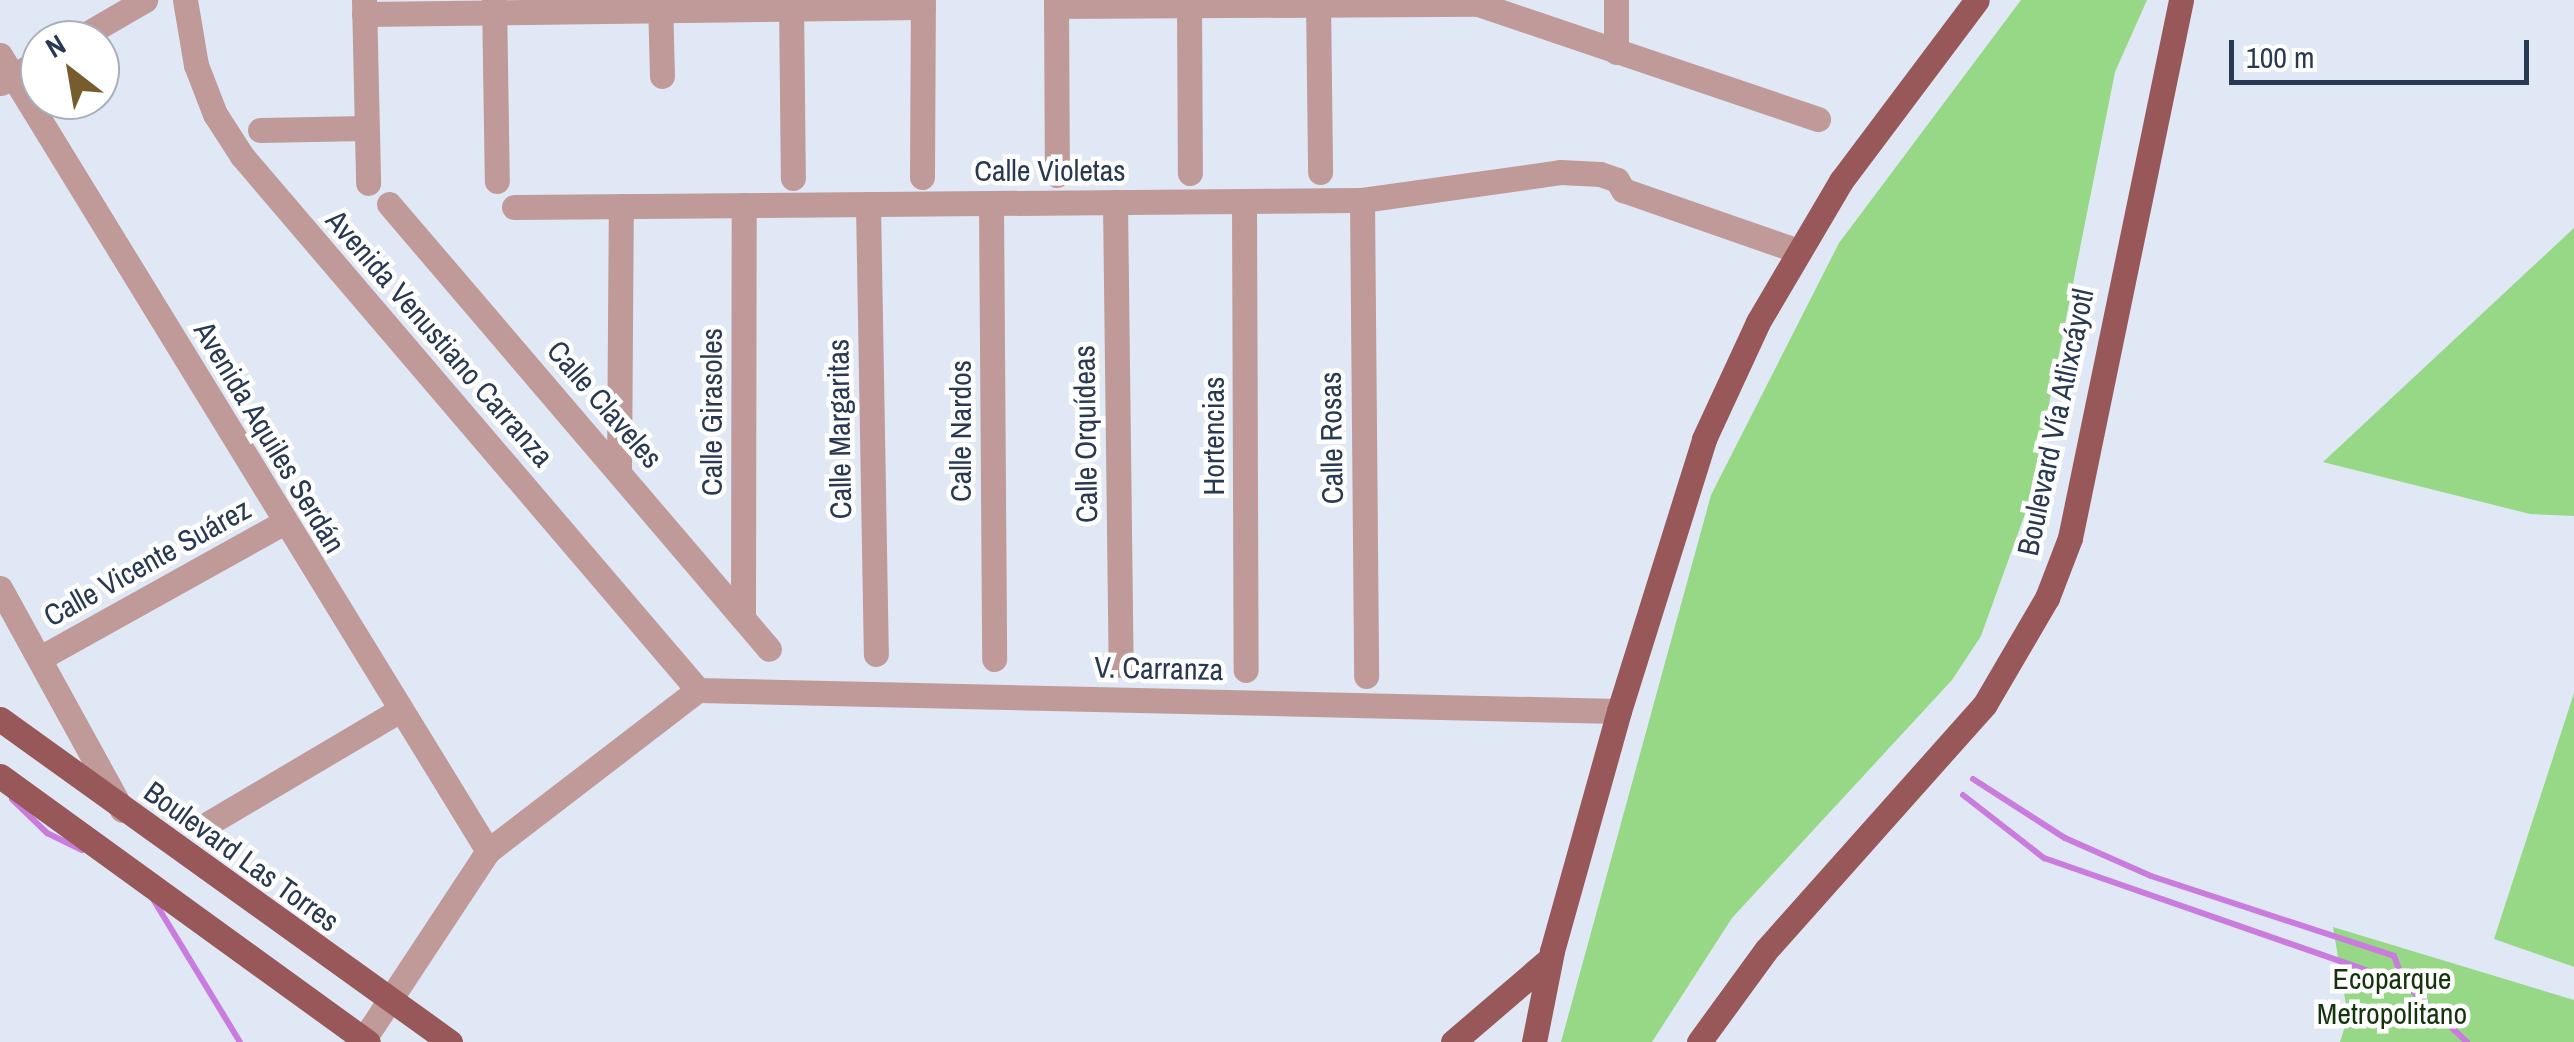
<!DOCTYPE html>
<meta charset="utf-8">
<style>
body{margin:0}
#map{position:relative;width:2574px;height:1042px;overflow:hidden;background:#e0e8f5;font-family:"Archivo Narrow",sans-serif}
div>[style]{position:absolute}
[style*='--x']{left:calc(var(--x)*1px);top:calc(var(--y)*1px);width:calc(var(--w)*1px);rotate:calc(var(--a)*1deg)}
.green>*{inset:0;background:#97d886}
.stream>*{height:6px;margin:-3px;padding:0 3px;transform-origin:3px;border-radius:3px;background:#c97cdd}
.minor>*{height:25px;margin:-12.5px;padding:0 12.5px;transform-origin:12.5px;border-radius:12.5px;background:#bf9a99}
.major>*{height:25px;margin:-12.5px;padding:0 12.5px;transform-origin:12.5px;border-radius:12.5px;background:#985859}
span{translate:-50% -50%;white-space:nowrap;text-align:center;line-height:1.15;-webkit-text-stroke:9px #fff;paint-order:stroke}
.street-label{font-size:30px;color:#293952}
.park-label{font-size:30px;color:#15340c}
.north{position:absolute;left:20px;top:20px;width:100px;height:100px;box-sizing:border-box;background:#fff;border:2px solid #a9b0ba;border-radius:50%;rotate:329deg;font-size:28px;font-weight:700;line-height:40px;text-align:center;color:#293952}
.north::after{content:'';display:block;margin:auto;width:35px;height:45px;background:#775c2e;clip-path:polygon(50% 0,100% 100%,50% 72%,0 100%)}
.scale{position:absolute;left:2229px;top:40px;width:300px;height:45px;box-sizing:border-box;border:5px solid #293952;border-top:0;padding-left:12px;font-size:30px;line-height:35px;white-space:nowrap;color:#293952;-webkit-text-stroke:8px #fff;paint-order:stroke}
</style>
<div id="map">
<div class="green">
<div style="clip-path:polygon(2021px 0,2147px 0,2115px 72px,2030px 500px,1981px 636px,1952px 680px,1732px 918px,1652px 1042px,1561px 1042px,1711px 495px,1839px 243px)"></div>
<div style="clip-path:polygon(2574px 228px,2574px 516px,2530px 514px,2323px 462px)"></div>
<div style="clip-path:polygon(2574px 693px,2574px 967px,2494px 939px)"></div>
<div style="clip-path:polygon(2333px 927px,2574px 1000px,2574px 1042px,2340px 1042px,2348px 1017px)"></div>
</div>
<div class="stream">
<div style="--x:1973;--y:779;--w:109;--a:32.7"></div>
<div style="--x:2065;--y:838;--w:94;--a:23.8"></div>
<div style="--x:2151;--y:876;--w:256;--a:18.2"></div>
<div style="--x:2394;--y:956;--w:30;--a:69"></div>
<div style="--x:1963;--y:795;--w:103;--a:37.9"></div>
<div style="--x:2044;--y:858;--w:382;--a:19.2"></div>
<div style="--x:2405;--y:984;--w:85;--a:43.1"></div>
<div style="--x:12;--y:799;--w:49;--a:44.2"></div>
<div style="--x:47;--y:833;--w:39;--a:26"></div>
<div style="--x:153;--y:899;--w:167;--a:58.7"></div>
</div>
<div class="minor">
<div style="--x:185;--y:0;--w:66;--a:80.4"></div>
<div style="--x:196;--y:65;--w:53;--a:68.8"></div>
<div style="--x:215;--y:114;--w:50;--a:57.3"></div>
<div style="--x:242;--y:156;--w:702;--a:49.5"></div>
<div style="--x:364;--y:0;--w:183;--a:88.7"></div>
<div style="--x:494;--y:0;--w:181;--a:89.1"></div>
<div style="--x:660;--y:0;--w:76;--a:88.5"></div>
<div style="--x:791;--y:0;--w:178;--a:89.4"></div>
<div style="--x:1056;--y:0;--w:175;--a:89.7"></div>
<div style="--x:1189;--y:0;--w:173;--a:89.7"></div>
<div style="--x:1318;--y:0;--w:172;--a:89.3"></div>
<div style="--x:1616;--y:0;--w:52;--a:90"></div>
<div style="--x:1056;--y:6;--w:422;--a:-0.3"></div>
<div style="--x:1478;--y:4;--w:359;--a:18.7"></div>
<div style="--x:364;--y:14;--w:559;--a:-0.72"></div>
<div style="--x:76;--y:40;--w:80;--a:-30.1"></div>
<div style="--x:0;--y:55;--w:934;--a:58.49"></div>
<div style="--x:1;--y:83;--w:45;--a:-30.5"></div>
<div style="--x:260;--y:130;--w:106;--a:-1.1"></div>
<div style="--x:922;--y:177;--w:177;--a:-89.7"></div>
<div style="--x:1362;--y:200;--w:476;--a:89.5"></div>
<div style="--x:1244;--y:201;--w:469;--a:89.8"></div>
<div style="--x:1115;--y:202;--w:463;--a:89.3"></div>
<div style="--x:991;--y:203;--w:456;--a:89.6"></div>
<div style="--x:389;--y:204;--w:585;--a:49.5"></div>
<div style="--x:868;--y:204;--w:450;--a:89"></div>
<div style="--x:514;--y:207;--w:848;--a:-0.47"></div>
<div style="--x:1362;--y:200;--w:200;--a:-8"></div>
<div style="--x:1560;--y:172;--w:40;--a:2.9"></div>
<div style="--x:1600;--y:174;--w:18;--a:19"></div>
<div style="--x:1617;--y:180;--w:12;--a:59"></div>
<div style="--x:1623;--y:190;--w:185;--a:19.2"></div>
<div style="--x:619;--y:470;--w:264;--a:-89.6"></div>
<div style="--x:0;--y:588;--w:253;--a:61.2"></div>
<div style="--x:743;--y:618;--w:413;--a:-89.9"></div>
<div style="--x:42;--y:657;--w:276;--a:-29.1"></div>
<div style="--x:698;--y:690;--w:921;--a:1.31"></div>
<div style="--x:209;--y:823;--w:222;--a:-30.6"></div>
<div style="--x:364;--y:1039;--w:225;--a:-56.6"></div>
<div style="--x:488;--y:851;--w:265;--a:-37.5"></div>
</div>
<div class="major">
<div style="--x:0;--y:719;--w:554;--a:35.67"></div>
<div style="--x:0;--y:776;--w:454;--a:35.9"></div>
<div style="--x:1453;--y:1042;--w:128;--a:-40.6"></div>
<div style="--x:1534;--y:1042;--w:93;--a:-78.8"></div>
<div style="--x:1552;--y:951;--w:249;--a:-74.4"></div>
<div style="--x:1619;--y:711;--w:285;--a:-72.6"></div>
<div style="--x:1704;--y:439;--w:129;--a:-65.2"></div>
<div style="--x:1758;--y:322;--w:164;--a:-59.5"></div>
<div style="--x:1841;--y:181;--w:226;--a:-53.1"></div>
<div style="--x:1699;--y:1042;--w:114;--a:-53.9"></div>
<div style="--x:1766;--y:950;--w:329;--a:-48.3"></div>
<div style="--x:1985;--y:704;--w:123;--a:-59.7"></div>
<div style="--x:2047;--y:598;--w:64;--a:-69"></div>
<div style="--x:2070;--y:538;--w:549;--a:-78.34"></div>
</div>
<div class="street-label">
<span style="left:1050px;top:170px">Calle Violetas</span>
<span style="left:440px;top:338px;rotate:49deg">Avenida Venustiano Carranza</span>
<span style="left:605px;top:404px;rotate:49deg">Calle Claveles</span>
<span style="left:711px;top:412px;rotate:-90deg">Calle Girasoles</span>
<span style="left:2055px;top:422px;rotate:-78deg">Boulevard Vía Atlixcáyotl</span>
<span style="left:839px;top:429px;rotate:-91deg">Calle Margaritas</span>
<span style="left:960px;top:431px;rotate:-90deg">Calle Nardos</span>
<span style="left:1085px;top:434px;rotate:-91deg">Calle Orquídeas</span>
<span style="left:1213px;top:436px;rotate:-90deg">Hortencias</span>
<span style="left:270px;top:437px;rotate:59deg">Avenida Aquiles Serdán</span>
<span style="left:1331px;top:438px;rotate:-91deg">Calle Rosas</span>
<span style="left:147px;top:562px;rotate:-29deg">Calle Vicente Suárez</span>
<span style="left:1159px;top:668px;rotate:1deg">V. Carranza</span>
<span style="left:242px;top:856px;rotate:36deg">Boulevard Las Torres</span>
</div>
<div class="park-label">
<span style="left:2392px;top:995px">Ecoparque<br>Metropolitano</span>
</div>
<div class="north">N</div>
<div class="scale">100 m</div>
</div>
